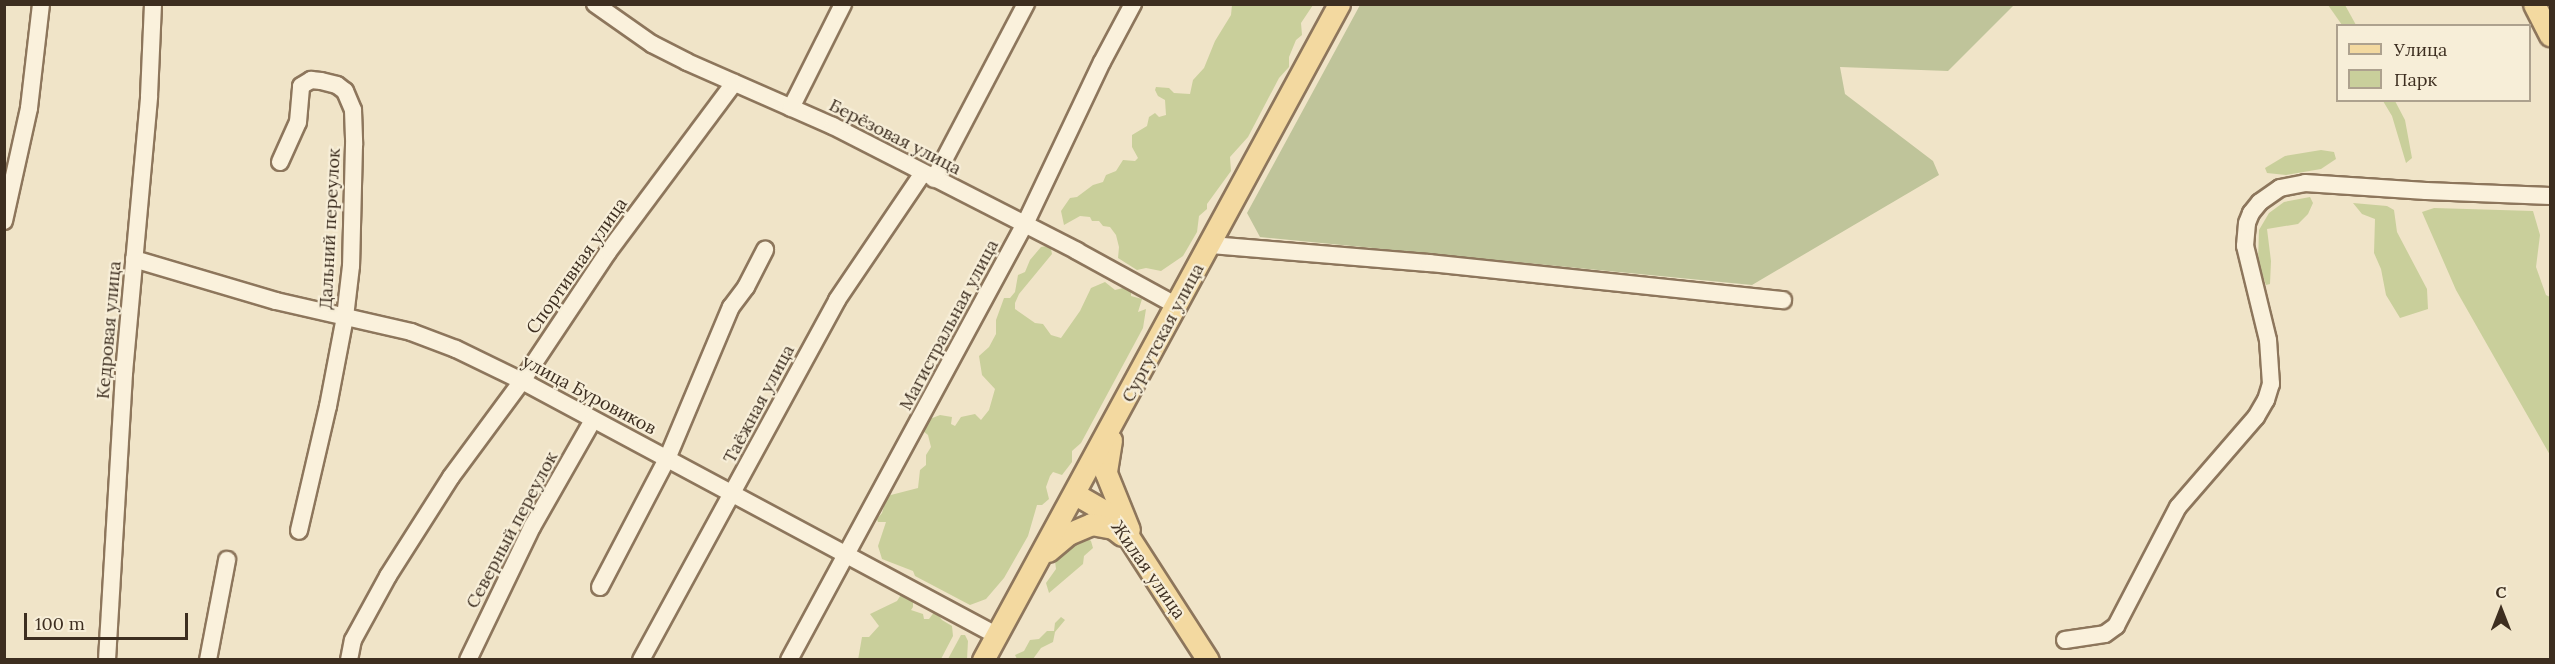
<!DOCTYPE html>
<meta charset="utf-8">
<style>
body{margin:0}
#map{position:relative;width:2555px;height:664px;overflow:hidden;background:#f0e4c8;font-family:Lora,serif}
div>[style]{position:absolute}
[style*='--x']{left:calc(var(--x)*1px);top:calc(var(--y)*1px);width:calc(var(--w)*1px);rotate:calc(var(--a)*1deg)}
.green>*{inset:0;background:#c9cf9b}
.cemetery>*{inset:0;background:#bfc49a}
.roads{filter:drop-shadow(2px 0 #8d765c) drop-shadow(-2px 0 #8d765c) drop-shadow(0 2px #8d765c) drop-shadow(0 -2px #8d765c)}
.minor>*{height:16px;margin:-8px;padding:0 8px;transform-origin:8px;border-radius:8px;background:#faf1dc}
.major>*{height:21px;margin:-10.5px;padding:0 10.5px;transform-origin:10.5px;border-radius:10.5px;background:#f3d9a0}
span{translate:-50% -50%;white-space:nowrap;text-align:center;line-height:1.15;-webkit-text-stroke:4.5px #f7eed8;paint-order:stroke}
.street-label{font-size:18px;color:#3d2e20}
.frame{position:absolute;inset:0;border:6px solid #3d2e20;pointer-events:none}
.legend{position:absolute;left:2336px;top:24px;width:195px;height:78px;box-sizing:border-box;background:#f7eed8;border:2px solid #ada18e;margin:0;padding:8px 10px;list-style:none;font-size:18px;color:#3d2e20}
.legend li{display:flex;align-items:center;gap:12px;height:30px}
.legend b{width:30px;border:2px solid #ada18e}
.north{position:absolute;left:2471px;top:580px;width:60px;height:60px;-webkit-text-stroke:4px #f7eed8;paint-order:stroke;rotate:0deg;font-size:16px;font-weight:700;line-height:24px;text-align:center;color:#3d2e20}
.north::after{content:'';display:block;margin:auto;width:21px;height:27px;background:#3d2e20;clip-path:polygon(50% 0,100% 100%,50% 72%,0 100%)}
.scale{position:absolute;left:24px;top:613px;width:164px;height:27px;box-sizing:border-box;border:3px solid #3d2e20;border-top:0;padding-left:8px;font-size:18px;line-height:21px;white-space:nowrap;color:#3d2e20;-webkit-text-stroke:4px #f7eed8;paint-order:stroke}
</style>
<div id="map">
<div class="green">
<div style="clip-path:polygon(1232px 5px,1313px 5px,1301px 23px,1302px 35px,1296px 40px,1289px 57px,1289px 67px,1279px 78px,1248px 137px,1230px 157px,1231px 171px,1207px 204px,1207px 209px,1199px 216px,1197px 232px,1183px 256px,1161px 271px,1146px 268px,1137px 270px,1118px 258px,1119px 247px,1116px 235px,1110px 227px,1103px 226px,1099px 221px,1092px 221px,1090px 217px,1080px 216px,1064px 225px,1061px 211px,1070px 198px,1077px 197px,1093px 185px,1103px 182px,1106px 175px,1116px 171px,1123px 160px,1135px 161px,1138px 158px,1132px 147px,1132px 135px,1147px 126px,1149px 117px,1155px 113px,1159px 117px,1166px 115px,1165px 100px,1158px 96px,1155px 90px,1156px 87px,1169px 88px,1174px 93px,1190px 94px,1193px 80px,1204px 68px,1215px 41px,1231px 15px)"></div>
<div style="clip-path:polygon(2328px 5px,2345px 5px,2356px 25px,2342px 25px)"></div>
<div style="clip-path:polygon(2383px 101px,2395px 101px,2405px 120px,2412px 158px,2406px 163px,2392px 116px)"></div>
<div style="clip-path:polygon(2321px 150px,2334px 152px,2336px 159px,2321px 169px,2286px 175px,2267px 173px,2265px 168px,2285px 156px)"></div>
<div style="clip-path:polygon(2310px 197px,2313px 203px,2308px 214px,2298px 224px,2267px 229px,2271px 261px,2270px 284px,2266px 285px,2258px 262px,2259px 230px,2269px 213px,2284px 202px)"></div>
<div style="clip-path:polygon(2353px 203px,2387px 206px,2394px 210px,2397px 232px,2427px 289px,2428px 309px,2400px 318px,2386px 295px,2381px 269px,2374px 253px,2375px 219px,2362px 214px)"></div>
<div style="clip-path:polygon(2434px 208px,2533px 211px,2540px 235px,2536px 267px,2546px 295px,2550px 297px,2550px 455px,2456px 290px,2422px 212px)"></div>
<div style="clip-path:polygon(1047px 246px,1051px 249px,1052px 254px,1019px 294px,1015px 303px,1015px 309px,1035px 323px,1043px 324px,1051px 335px,1061px 338px,1080px 311px,1091px 288px,1105px 282px,1115px 290px,1123px 288px,1131px 292px,1131px 296px,1142px 299px,1138px 312px,1146px 309px,1143px 328px,1081px 443px,1072px 451px,1072px 462px,1062px 475px,1053px 472px,1050px 476px,1046px 487px,1049px 499px,1042px 505px,1037px 505px,1028px 536px,1004px 578px,986px 599px,970px 605px,915px 576px,913px 571px,882px 559px,878px 546px,886px 522px,878px 522px,877px 519px,882px 513px,887px 496px,918px 488px,920px 470px,926px 465px,926px 455px,931px 447px,928px 435px,923px 431px,925px 421px,940px 415px,952px 417px,951px 424px,955px 426px,961px 417px,975px 414px,981px 420px,989px 410px,995px 389px,982px 375px,979px 356px,989px 347px,996px 334px,996px 320px,1004px 298px,1010px 298px,1015px 292px,1018px 275px,1025px 272px,1030px 260px,1041px 247px)"></div>
<div style="clip-path:polygon(1083px 535px,1091px 541px,1093px 548px,1084px 556px,1083px 564px,1049px 593px,1046px 583px,1056px 569px,1055px 561px,1058px 554px,1068px 549px,1065px 544px)"></div>
<div style="clip-path:polygon(904px 590px,913px 599px,913px 607px,911px 610px,923px 614px,924px 619px,929px 619px,935px 611px,942px 620px,952px 626px,953px 636px,941px 659px,858px 660px,862px 637px,869px 637px,879px 626px,870px 614px,897px 601px)"></div>
<div style="clip-path:polygon(1061px 617px,1065px 620px,1055px 632px,1053px 642px,1041px 648px,1033px 659px,1017px 659px,1015px 655px,1024px 651px,1030px 640px,1039px 639px,1047px 631px,1054px 631px,1055px 623px)"></div>
<div style="clip-path:polygon(961px 635px,965px 635px,968px 641px,967px 659px,948px 659px)"></div>
</div>
<div class="cemetery">
<div style="clip-path:polygon(1360px 5px,1360px 4px,2014px 5px,1948px 71px,1840px 67px,1845px 94px,1933px 161px,1939px 175px,1752px 285px,1260px 237px,1247px 213px)"></div>
</div>
<div class="roads">
<div class="minor">
<div style="--x:595;--y:4;--w:70;--a:35.1"></div>
<div style="--x:652;--y:44;--w:39;--a:27"></div>
<div style="--x:687;--y:62;--w:159;--a:23.7"></div>
<div style="--x:833;--y:126;--w:274;--a:27.1"></div>
<div style="--x:1077;--y:251;--w:114;--a:28.8"></div>
<div style="--x:791;--y:108;--w:116;--a:-63.4"></div>
<div style="--x:280;--y:162;--w:44;--a:-65.8"></div>
<div style="--x:298;--y:122;--w:36;--a:-85"></div>
<div style="--x:301;--y:86;--w:12;--a:-31"></div>
<div style="--x:311;--y:80;--w:10;--a:6"></div>
<div style="--x:321;--y:81;--w:16;--a:14"></div>
<div style="--x:337;--y:85;--w:10;--a:37"></div>
<div style="--x:345;--y:91;--w:21;--a:67"></div>
<div style="--x:353;--y:110;--w:35;--a:88"></div>
<div style="--x:354;--y:145;--w:121;--a:91.4"></div>
<div style="--x:351;--y:266;--w:51;--a:96.7"></div>
<div style="--x:345;--y:317;--w:91;--a:100.8"></div>
<div style="--x:328;--y:406;--w:128;--a:103.1"></div>
<div style="--x:934;--y:179;--w:198;--a:-62.3"></div>
<div style="--x:4;--y:221;--w:116;--a:-77.5"></div>
<div style="--x:29;--y:108;--w:105;--a:-83.4"></div>
<div style="--x:1210;--y:245;--w:220;--a:4.7"></div>
<div style="--x:1429;--y:263;--w:356;--a:6"></div>
<div style="--x:134;--y:259;--w:148;--a:16.5"></div>
<div style="--x:276;--y:301;--w:139;--a:12.9"></div>
<div style="--x:411;--y:332;--w:48;--a:20.7"></div>
<div style="--x:456;--y:349;--w:73;--a:25.9"></div>
<div style="--x:522;--y:381;--w:538;--a:28.19"></div>
<div style="--x:600;--y:587;--w:144;--a:-62.4"></div>
<div style="--x:667;--y:459;--w:165;--a:-67.2"></div>
<div style="--x:731;--y:307;--w:25;--a:-53"></div>
<div style="--x:746;--y:287;--w:42;--a:-62.8"></div>
<div style="--x:2065;--y:640;--w:40;--a:-8.5"></div>
<div style="--x:2105;--y:634;--w:14;--a:-36"></div>
<div style="--x:2116;--y:626;--w:134;--a:-62.5"></div>
<div style="--x:2178;--y:507;--w:119;--a:-49.1"></div>
<div style="--x:2256;--y:417;--w:20;--a:-60"></div>
<div style="--x:2266;--y:400;--w:17;--a:-73"></div>
<div style="--x:2271;--y:384;--w:44;--a:-93.9"></div>
<div style="--x:2268;--y:340;--w:97;--a:-103.7"></div>
<div style="--x:2245;--y:246;--w:23;--a:-85"></div>
<div style="--x:2247;--y:223;--w:11;--a:-68"></div>
<div style="--x:2251;--y:213;--w:14;--a:-51"></div>
<div style="--x:2260;--y:202;--w:24;--a:-35"></div>
<div style="--x:2280;--y:188;--w:25;--a:-11"></div>
<div style="--x:2305;--y:183;--w:121;--a:3.8"></div>
<div style="--x:2426;--y:191;--w:124;--a:2.3"></div>
<div style="--x:107;--y:660;--w:288;--a:-86.6"></div>
<div style="--x:124;--y:373;--w:278;--a:-84.8"></div>
<div style="--x:149;--y:96;--w:92;--a:-87.5"></div>
<div style="--x:208;--y:660;--w:102;--a:-79.2"></div>
<div style="--x:349;--y:660;--w:20;--a:-79"></div>
<div style="--x:353;--y:640;--w:73;--a:-61.3"></div>
<div style="--x:388;--y:576;--w:117;--a:-57.5"></div>
<div style="--x:451;--y:477;--w:119;--a:-53.5"></div>
<div style="--x:522;--y:381;--w:155;--a:-56.3"></div>
<div style="--x:608;--y:252;--w:211;--a:-53.3"></div>
<div style="--x:468;--y:660;--w:148;--a:-64.3"></div>
<div style="--x:532;--y:527;--w:123;--a:-60.3"></div>
<div style="--x:641;--y:660;--w:410;--a:-61.4"></div>
<div style="--x:837;--y:300;--w:153;--a:-55.9"></div>
<div style="--x:789;--y:660;--w:496;--a:-61.6"></div>
<div style="--x:1025;--y:224;--w:179;--a:-64.6"></div>
<div style="--x:1102;--y:62;--w:66;--a:-61.9"></div>
</div>
<div class="major">
<div style="--x:2534;--y:4;--w:35;--a:63"></div>
<div style="--x:1111;--y:440;--w:33;--a:99"></div>
<div style="--x:1106;--y:473;--w:61;--a:68"></div>
<div style="--x:1075;--y:494;--w:34;--a:30"></div>
<div style="--x:1104;--y:511;--w:31;--a:45"></div>
<div style="--x:1126;--y:533;--w:151;--a:57.2"></div>
<div style="--x:1048;--y:551;--w:26;--a:-40"></div>
<div style="--x:1068;--y:534;--w:25;--a:-23"></div>
<div style="--x:1091;--y:524;--w:22;--a:10"></div>
<div style="--x:1113;--y:528;--w:11;--a:38"></div>
<div style="--x:983;--y:660;--w:746;--a:-61.51"></div>
</div>
</div>
<div class="street-label">
<span style="left:895px;top:137px;rotate:27deg">Берёзовая улица</span>
<span style="left:330px;top:229px;rotate:-87deg">Дальний переулок</span>
<span style="left:577px;top:266px;rotate:-55deg">Спортивная улица</span>
<span style="left:949px;top:325px;rotate:-62deg">Магистральная улица</span>
<span style="left:109px;top:330px;rotate:-85deg">Кедровая улица</span>
<span style="left:1163px;top:333px;rotate:-62deg">Сургутская улица</span>
<span style="left:589px;top:395px;rotate:28deg">улица Буровиков</span>
<span style="left:759px;top:404px;rotate:-62deg">Таёжная улица</span>
<span style="left:512px;top:530px;rotate:-62deg">Северный переулок</span>
<span style="left:1148px;top:570px;rotate:55deg">Жилая улица</span>
</div>
<div class="frame"></div>
<ul class="legend">
<li><b style="height:8px;background:#f3d9a0"></b>Улица</li>
<li><b style="height:16px;background:#c9cf9b"></b>Парк</li>
</ul>
<div class="north">С</div>
<div class="scale">100 m</div>
</div>
